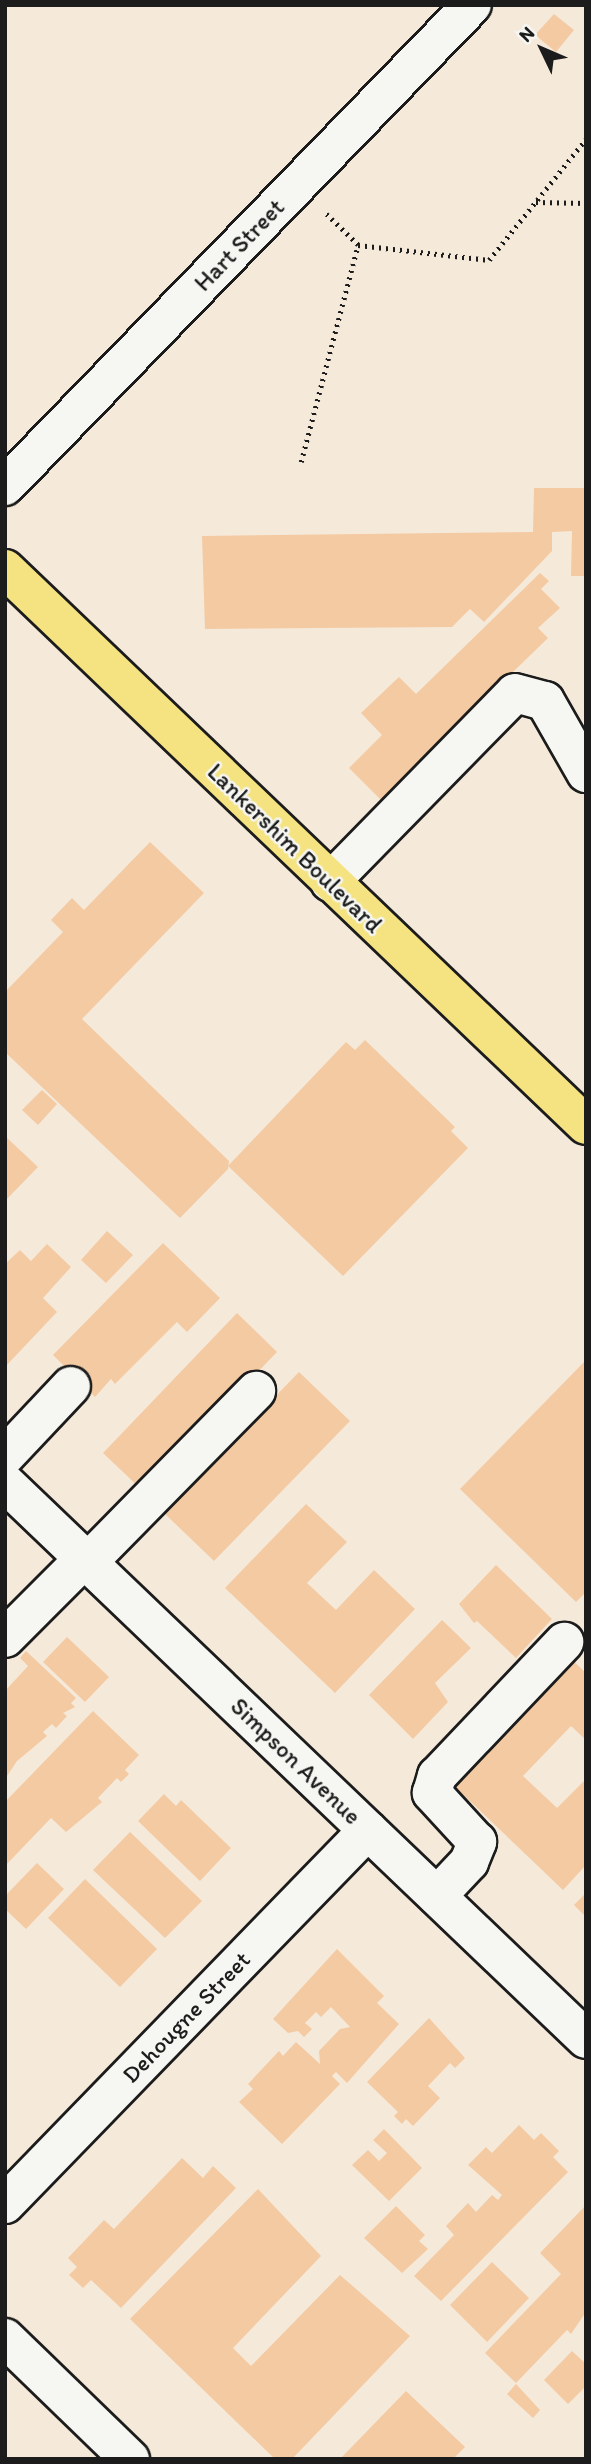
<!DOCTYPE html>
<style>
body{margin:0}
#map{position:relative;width:591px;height:2464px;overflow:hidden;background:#f5e9da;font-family:Itim,sans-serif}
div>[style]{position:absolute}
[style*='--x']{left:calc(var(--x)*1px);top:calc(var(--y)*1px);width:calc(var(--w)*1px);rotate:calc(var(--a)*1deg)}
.building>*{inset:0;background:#f4caa3}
.path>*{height:4.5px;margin-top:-2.25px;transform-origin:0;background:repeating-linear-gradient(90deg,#1c1c1c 0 2px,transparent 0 7px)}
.roads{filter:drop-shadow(2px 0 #1c1c1c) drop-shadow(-2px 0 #1c1c1c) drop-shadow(0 2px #1c1c1c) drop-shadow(0 -2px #1c1c1c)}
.minor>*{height:38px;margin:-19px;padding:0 19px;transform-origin:19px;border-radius:19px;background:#f6f6f2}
.major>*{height:38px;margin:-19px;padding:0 19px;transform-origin:19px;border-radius:19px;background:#f5e382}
span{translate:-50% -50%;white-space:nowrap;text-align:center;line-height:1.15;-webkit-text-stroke:5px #f6f6f2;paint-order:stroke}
.street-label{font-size:24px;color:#1c1c1c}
.frame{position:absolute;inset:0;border:7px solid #1c1c1c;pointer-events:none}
.north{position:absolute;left:507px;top:14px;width:70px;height:70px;-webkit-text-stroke:5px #f6f6f2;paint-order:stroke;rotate:314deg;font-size:19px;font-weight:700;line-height:28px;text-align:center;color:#1c1c1c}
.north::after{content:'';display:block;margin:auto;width:24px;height:32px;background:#1c1c1c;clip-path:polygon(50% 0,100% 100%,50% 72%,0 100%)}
</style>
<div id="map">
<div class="building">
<div style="clip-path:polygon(554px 14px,574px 30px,556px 52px,535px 35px)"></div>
<div style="clip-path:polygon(534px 488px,586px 488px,586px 576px,571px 576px,572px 531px,552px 532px,552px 551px,484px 622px,470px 609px,452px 627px,205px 629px,202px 536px,533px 532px)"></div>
<div style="clip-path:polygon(540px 573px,549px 581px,541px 589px,560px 608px,538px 628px,548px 638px,381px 800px,349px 768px,382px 735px,361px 713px,399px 677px,416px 694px)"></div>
<div style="clip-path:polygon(150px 842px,204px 893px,82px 1019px,229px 1161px,228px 1169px,180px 1218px,5px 1052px,5px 992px,63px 932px,51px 920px,72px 898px,84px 910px)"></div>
<div style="clip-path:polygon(365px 1040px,455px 1127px,451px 1131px,468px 1148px,343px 1276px,228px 1166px,346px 1042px,355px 1050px)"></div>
<div style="clip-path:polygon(42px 1090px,57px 1104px,38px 1125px,22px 1110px)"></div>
<div style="clip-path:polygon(5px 1136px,38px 1167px,5px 1201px)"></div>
<div style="clip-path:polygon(107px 1231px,133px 1255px,106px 1283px,81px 1260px)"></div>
<div style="clip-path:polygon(163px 1243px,220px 1298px,187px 1332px,177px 1322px,115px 1384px,111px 1379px,95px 1397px,53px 1355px)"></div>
<div style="clip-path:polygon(47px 1244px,71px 1267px,43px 1298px,57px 1312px,5px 1367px,5px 1264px,20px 1250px,31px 1261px)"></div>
<div style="clip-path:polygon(237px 1313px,277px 1352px,143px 1491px,103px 1453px)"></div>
<div style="clip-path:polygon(586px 1360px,586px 1592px,576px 1602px,460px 1489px)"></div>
<div style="clip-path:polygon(299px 1372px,350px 1421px,214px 1561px,163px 1512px)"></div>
<div style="clip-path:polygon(306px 1504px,347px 1542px,307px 1583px,336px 1610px,374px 1570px,415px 1609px,335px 1693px,225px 1588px)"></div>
<div style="clip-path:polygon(496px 1565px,552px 1619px,516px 1658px,477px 1621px,474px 1623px,459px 1604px)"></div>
<div style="clip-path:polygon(442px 1620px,471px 1648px,435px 1683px,448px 1702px,413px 1739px,369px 1695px)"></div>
<div style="clip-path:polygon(67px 1637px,109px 1677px,85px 1702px,43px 1662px)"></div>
<div style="clip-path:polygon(26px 1651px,76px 1698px,71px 1703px,75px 1707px,63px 1713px,67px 1716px,56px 1728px,52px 1724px,43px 1732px,47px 1736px,17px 1761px,5px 1779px,5px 1691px,28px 1666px,20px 1658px)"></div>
<div style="clip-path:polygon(568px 1656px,586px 1673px,586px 1740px,571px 1726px,523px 1776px,557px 1808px,586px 1779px,586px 1865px,563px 1890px,451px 1783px)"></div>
<div style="clip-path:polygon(93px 1711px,139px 1755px,125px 1770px,129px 1774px,121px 1782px,117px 1778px,98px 1798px,102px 1802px,66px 1832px,51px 1818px,5px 1866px,5px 1802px)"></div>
<div style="clip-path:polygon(164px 1794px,176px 1806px,181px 1800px,231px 1848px,200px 1881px,138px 1821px)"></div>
<div style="clip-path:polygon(130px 1832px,202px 1901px,165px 1938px,93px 1870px)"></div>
<div style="clip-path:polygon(37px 1863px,64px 1889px,26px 1929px,5px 1909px,5px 1896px)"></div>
<div style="clip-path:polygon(85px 1879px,157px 1949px,120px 1987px,48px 1918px)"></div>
<div style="clip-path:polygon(586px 1893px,586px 1917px,574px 1905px)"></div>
<div style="clip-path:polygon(337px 1949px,384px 1996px,377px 2003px,399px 2024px,347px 2083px,336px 2072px,332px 2076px,340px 2084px,282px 2144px,239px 2102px,253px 2089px,248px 2084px,279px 2051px,283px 2056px,296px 2042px,320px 2064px,319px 2051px,340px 2029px,350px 2027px,331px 2007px,321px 2017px,316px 2012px,305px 2023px,312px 2029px,304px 2037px,298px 2031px,288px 2033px,273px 2019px)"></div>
<div style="clip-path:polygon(429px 2018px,465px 2058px,455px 2068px,450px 2063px,428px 2086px,440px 2098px,413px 2126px,406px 2119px,402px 2124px,394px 2116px,398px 2112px,367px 2082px)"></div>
<div style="clip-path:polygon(519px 2125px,534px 2140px,541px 2133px,559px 2151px,553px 2157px,568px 2172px,441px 2301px,414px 2276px,454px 2235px,446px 2226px,468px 2203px,476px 2212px,492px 2195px,498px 2200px,502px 2195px,468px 2165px,486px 2147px,492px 2153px)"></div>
<div style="clip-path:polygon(384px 2129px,422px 2168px,389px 2201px,352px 2165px,368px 2150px,379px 2161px,387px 2153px,373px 2140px)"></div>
<div style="clip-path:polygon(182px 2158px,203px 2178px,213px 2166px,236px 2188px,121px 2308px,91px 2280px,83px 2288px,69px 2275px,77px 2267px,68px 2258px,104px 2220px,114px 2229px)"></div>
<div style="clip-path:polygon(258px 2189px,321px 2256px,233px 2348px,251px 2366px,340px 2275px,410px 2336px,292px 2459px,275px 2459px,130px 2319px)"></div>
<div style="clip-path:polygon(586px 2205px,586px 2312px,571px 2334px,567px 2330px,516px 2383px,485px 2353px,561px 2274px,540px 2253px)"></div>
<div style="clip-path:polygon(396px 2206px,425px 2235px,419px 2241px,428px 2249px,402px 2273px,364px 2238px)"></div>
<div style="clip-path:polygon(492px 2262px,529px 2298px,487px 2342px,450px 2305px)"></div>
<div style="clip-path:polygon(572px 2351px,586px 2364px,586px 2386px,568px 2404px,544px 2380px)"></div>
<div style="clip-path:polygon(516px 2384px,540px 2410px,533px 2418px,507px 2394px)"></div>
<div style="clip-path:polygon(406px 2391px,465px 2447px,453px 2459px,340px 2459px)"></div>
</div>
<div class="path">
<div style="--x:536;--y:202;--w:50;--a:1.1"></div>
<div style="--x:358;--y:245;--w:132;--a:6.5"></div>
<div style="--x:489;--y:260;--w:155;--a:-51.3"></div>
<div style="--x:301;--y:462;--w:224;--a:-75.3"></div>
<div style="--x:358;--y:245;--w:46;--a:-135.9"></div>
</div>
<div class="roads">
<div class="minor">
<div style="--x:5;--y:486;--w:670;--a:-45.85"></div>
<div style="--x:330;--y:882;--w:264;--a:-45.6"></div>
<div style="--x:515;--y:693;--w:31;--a:15"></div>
<div style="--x:545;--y:701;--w:83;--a:60.3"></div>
<div style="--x:5;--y:1456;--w:96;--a:-46.7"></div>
<div style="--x:5;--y:1483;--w:804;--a:43.74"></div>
<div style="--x:88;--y:1562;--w:240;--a:-45.5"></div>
<div style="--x:5;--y:1638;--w:112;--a:-45"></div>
<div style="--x:437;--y:1896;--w:47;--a:-46.7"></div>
<div style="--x:469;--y:1862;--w:22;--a:-68"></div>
<div style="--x:477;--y:1842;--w:67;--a:-132.6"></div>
<div style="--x:432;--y:1793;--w:18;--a:-74"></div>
<div style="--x:437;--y:1776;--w:185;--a:-46.5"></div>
<div style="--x:5;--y:2204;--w:521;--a:-45.86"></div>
<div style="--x:5;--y:2338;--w:174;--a:44.1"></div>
</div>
<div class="major">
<div style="--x:5;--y:569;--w:804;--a:43.74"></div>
</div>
</div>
<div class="street-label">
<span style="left:239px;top:245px;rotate:-46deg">Hart Street</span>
<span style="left:295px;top:848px;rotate:44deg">Lankershim Boulevard</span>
<span style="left:296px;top:1761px;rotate:44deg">Simpson Avenue</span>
<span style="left:186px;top:2017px;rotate:-46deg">Dehougne Street</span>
</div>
<div class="frame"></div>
<div class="north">N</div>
</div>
